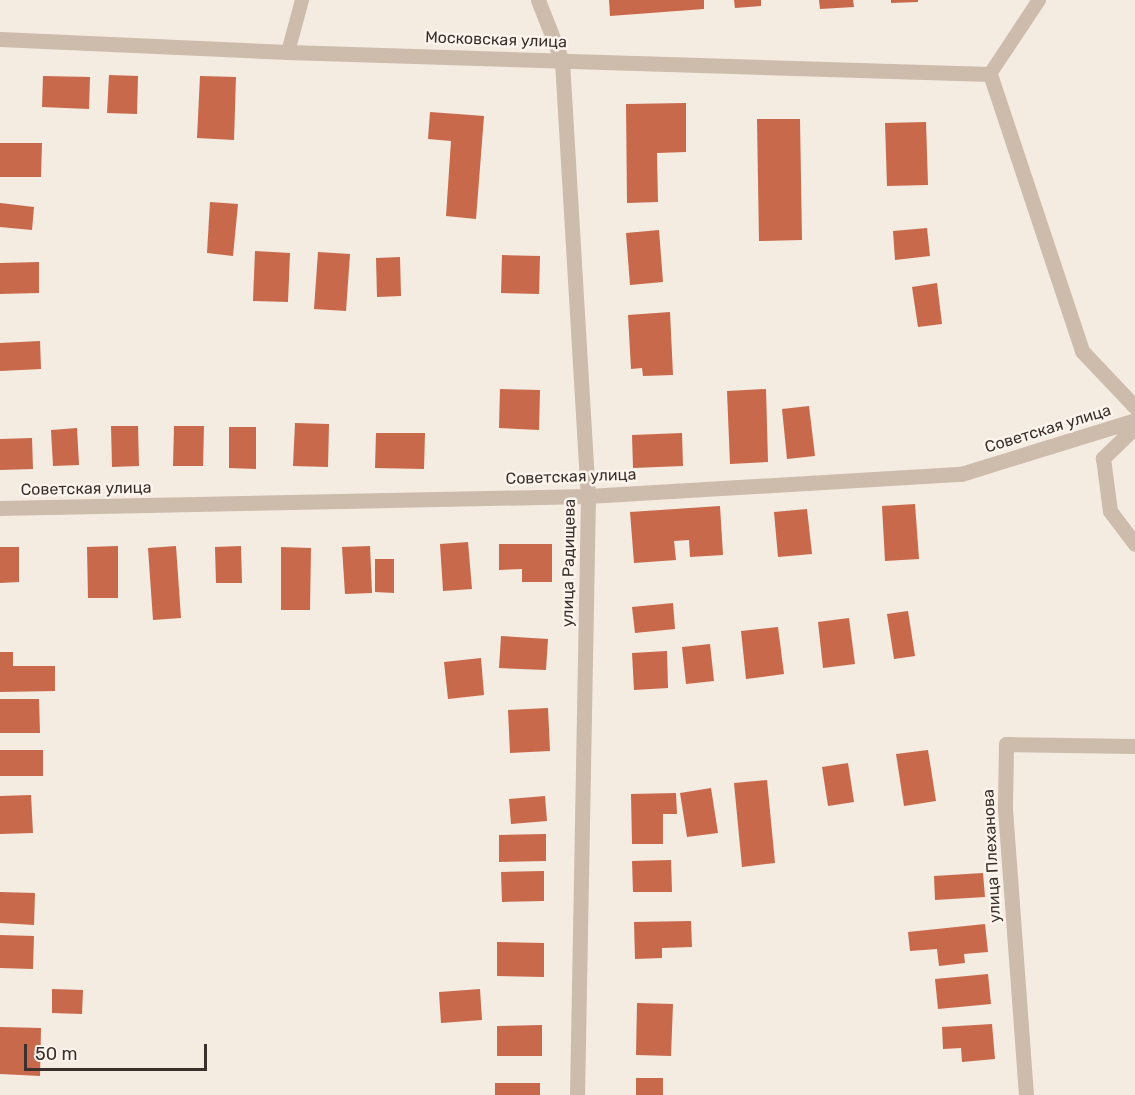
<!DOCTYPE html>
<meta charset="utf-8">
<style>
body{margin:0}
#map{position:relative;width:1135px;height:1095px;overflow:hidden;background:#f4ebe1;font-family:Rubik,sans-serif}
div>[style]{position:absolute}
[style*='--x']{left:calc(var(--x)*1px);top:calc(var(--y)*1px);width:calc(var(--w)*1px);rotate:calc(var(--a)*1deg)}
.building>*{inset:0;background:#c8694b}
.service>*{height:14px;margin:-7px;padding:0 7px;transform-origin:7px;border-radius:7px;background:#cdbbac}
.minor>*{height:15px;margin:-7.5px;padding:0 7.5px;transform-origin:7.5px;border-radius:7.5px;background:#cdbbac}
span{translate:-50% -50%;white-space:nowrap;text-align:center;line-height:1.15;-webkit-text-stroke:5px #fbf5ee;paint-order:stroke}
.street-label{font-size:16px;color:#3b302b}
.scale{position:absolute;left:24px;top:1044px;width:183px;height:27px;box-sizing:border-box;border:3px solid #3b302b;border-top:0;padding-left:8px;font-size:18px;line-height:21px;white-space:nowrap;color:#3b302b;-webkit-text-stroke:4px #fbf5ee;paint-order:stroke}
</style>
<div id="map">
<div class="building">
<div style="clip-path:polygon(609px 0,704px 0,704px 9px,610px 16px)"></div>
<div style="clip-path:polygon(734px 0,761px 0,761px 6px,735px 8px)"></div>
<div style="clip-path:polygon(819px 0,853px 0,854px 7px,820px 9px)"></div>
<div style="clip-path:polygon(891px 0,918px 0,918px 2px,891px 3px)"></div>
<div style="clip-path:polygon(109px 75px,138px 76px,137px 114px,107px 113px)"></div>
<div style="clip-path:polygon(43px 76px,90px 77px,89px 109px,42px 107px)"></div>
<div style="clip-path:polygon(200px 76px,236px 77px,234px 140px,197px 138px)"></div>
<div style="clip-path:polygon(686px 103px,686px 152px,657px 153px,658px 202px,627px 203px,626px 104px)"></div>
<div style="clip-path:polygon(430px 112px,484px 116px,476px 219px,446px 216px,451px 141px,428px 139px)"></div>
<div style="clip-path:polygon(757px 119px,800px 119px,802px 240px,759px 241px)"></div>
<div style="clip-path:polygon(926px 122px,928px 185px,887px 186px,885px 123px)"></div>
<div style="clip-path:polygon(0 143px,42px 143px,41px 177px,0 177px)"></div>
<div style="clip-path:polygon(210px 202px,238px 204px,233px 256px,207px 253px)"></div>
<div style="clip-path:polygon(0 203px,34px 207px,32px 230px,0 227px)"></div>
<div style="clip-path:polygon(927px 228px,930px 256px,895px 260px,893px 231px)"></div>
<div style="clip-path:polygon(659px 230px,663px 282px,630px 285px,626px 233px)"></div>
<div style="clip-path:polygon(255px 251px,290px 253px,288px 302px,253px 301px)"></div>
<div style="clip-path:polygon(318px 252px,350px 254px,346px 311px,314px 309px)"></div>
<div style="clip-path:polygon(502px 255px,540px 256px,539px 294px,501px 293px)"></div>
<div style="clip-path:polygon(400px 257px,401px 296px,377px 297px,376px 258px)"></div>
<div style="clip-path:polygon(39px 262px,39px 293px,0 294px,0 263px)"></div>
<div style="clip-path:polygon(937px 283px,942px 324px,918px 327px,912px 287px)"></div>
<div style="clip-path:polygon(670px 312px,673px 375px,643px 376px,642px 368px,631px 369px,628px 315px)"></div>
<div style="clip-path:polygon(40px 341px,41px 369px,0 371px,0 343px)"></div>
<div style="clip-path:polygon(500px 389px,540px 390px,539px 430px,499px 428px)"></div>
<div style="clip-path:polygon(766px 389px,768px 462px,730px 464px,727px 391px)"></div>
<div style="clip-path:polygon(809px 406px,815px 456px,787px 459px,782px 409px)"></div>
<div style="clip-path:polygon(295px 423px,329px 424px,328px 467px,293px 466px)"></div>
<div style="clip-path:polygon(111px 426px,138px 426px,139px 466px,112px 467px)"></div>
<div style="clip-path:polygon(174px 426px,204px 426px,203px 466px,173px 466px)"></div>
<div style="clip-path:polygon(229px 427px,256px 427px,256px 469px,229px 468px)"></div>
<div style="clip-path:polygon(77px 428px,79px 465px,53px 466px,51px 430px)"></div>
<div style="clip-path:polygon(376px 433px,425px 433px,424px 469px,375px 468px)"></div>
<div style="clip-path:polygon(682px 433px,683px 466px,633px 468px,632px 435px)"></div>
<div style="clip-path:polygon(32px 438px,33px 469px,0 470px,0 439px)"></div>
<div style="clip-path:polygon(915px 504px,919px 559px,885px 561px,882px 506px)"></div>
<div style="clip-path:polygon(720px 506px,723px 555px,690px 557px,689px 540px,674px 541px,676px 560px,634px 563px,630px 512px)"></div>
<div style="clip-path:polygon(807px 509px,812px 554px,778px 557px,774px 512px)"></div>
<div style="clip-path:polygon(468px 542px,472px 589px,443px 591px,440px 544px)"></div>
<div style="clip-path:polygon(499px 544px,552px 544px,552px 582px,522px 582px,522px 569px,499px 570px)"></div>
<div style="clip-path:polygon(118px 546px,118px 598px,88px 598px,87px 547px)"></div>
<div style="clip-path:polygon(176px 546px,181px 618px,153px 620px,148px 548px)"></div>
<div style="clip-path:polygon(241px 546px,242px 583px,216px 583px,215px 547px)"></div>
<div style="clip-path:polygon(370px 546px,372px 593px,345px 594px,342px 547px)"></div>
<div style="clip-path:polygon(0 547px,19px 547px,19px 582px,0 583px)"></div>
<div style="clip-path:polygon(281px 547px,311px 548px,310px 610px,281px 610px)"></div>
<div style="clip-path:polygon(375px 559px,394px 559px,394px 593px,375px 592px)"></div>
<div style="clip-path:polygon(673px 603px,675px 629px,635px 633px,632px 607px)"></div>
<div style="clip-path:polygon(908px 611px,915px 656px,894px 659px,887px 614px)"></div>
<div style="clip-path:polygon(849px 618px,855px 664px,823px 668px,818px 622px)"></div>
<div style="clip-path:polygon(778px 627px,784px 674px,746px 679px,741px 631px)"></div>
<div style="clip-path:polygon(501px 636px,548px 639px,546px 670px,499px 668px)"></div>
<div style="clip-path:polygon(710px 644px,714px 681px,686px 684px,682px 647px)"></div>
<div style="clip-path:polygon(667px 651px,668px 688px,634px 690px,632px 653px)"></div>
<div style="clip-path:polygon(0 652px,13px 652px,13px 666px,55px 666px,55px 691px,0 692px)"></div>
<div style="clip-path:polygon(481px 658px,484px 695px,448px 699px,444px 662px)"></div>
<div style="clip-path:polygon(0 699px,39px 699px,40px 733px,0 733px)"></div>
<div style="clip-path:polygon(548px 708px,550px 751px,510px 753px,508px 710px)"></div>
<div style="clip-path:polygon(0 750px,43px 750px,43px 776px,0 776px)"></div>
<div style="clip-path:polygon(928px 750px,936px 801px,904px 806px,896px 754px)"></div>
<div style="clip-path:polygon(848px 763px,854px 802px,828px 806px,822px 767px)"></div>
<div style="clip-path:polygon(767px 780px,775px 863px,742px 867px,734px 783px)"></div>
<div style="clip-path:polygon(711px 788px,718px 833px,687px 837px,680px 793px)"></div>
<div style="clip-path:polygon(676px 793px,677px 814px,663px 814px,663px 844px,632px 844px,631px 794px)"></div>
<div style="clip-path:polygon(31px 795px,33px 833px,0 834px,0 796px)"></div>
<div style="clip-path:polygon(545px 796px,547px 821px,511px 824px,509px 799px)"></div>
<div style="clip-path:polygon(546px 834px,546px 861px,499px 862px,499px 835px)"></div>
<div style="clip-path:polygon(671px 860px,672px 892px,633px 892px,632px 861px)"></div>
<div style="clip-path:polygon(544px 871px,544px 901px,502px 902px,501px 872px)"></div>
<div style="clip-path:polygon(983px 873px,985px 897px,935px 900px,934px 876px)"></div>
<div style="clip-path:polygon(0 892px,35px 893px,34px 925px,0 923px)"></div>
<div style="clip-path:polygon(691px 921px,692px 947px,662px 948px,662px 958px,635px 959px,634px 922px)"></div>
<div style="clip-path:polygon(985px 924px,988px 952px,964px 954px,965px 963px,939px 966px,937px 949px,910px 951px,908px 932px)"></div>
<div style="clip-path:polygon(0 935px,34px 936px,33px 969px,0 968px)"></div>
<div style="clip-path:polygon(497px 942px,544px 943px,544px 977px,497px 976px)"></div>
<div style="clip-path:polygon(988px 974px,991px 1004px,938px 1009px,935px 979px)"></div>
<div style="clip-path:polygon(52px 989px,83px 990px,82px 1014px,52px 1013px)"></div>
<div style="clip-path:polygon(480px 989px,482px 1020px,441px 1023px,439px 992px)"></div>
<div style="clip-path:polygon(637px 1003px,673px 1004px,671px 1056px,636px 1055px)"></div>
<div style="clip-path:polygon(992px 1024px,995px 1059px,962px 1062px,961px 1048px,943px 1049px,942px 1027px)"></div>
<div style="clip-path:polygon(542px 1025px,542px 1056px,497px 1056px,497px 1026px)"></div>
<div style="clip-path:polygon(0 1027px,41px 1028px,40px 1076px,0 1074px)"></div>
<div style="clip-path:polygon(636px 1078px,663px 1078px,663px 1095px,636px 1095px)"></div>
<div style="clip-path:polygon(495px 1083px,540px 1083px,540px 1095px,495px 1095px)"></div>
</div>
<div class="service">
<div style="--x:288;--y:52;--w:54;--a:-74.9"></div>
<div style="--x:990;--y:74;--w:89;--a:-56.5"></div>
</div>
<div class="minor">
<div style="--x:538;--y:0;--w:66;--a:68.5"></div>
<div style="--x:562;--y:61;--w:436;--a:86.6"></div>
<div style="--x:588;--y:496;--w:599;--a:91.05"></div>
<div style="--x:0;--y:39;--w:288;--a:2.6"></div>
<div style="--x:288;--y:52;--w:702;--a:1.8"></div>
<div style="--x:990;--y:74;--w:292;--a:71.6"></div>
<div style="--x:1082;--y:351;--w:77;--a:46.6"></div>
<div style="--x:1135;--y:427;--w:45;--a:135.9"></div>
<div style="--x:1103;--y:458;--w:53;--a:82.5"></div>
<div style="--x:1110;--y:511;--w:41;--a:52.9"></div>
<div style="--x:0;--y:508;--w:588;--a:-1.17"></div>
<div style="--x:588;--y:496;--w:374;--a:-3.4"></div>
<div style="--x:961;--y:474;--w:182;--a:-17.2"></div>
<div style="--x:1026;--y:1095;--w:288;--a:-94.2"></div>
<div style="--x:1005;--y:808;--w:64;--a:-89.1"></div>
<div style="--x:1006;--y:744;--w:129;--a:0.9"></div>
</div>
<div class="street-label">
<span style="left:496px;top:40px;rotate:2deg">Московская улица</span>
<span style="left:1048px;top:429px;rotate:-17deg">Советская улица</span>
<span style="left:571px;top:477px;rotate:-2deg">Советская улица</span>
<span style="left:86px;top:489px;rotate:-1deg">Советская улица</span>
<span style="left:569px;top:563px;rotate:-89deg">улица Радищева</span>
<span style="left:992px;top:856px;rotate:-93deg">улица Плеханова</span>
</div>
<div class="scale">50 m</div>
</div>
